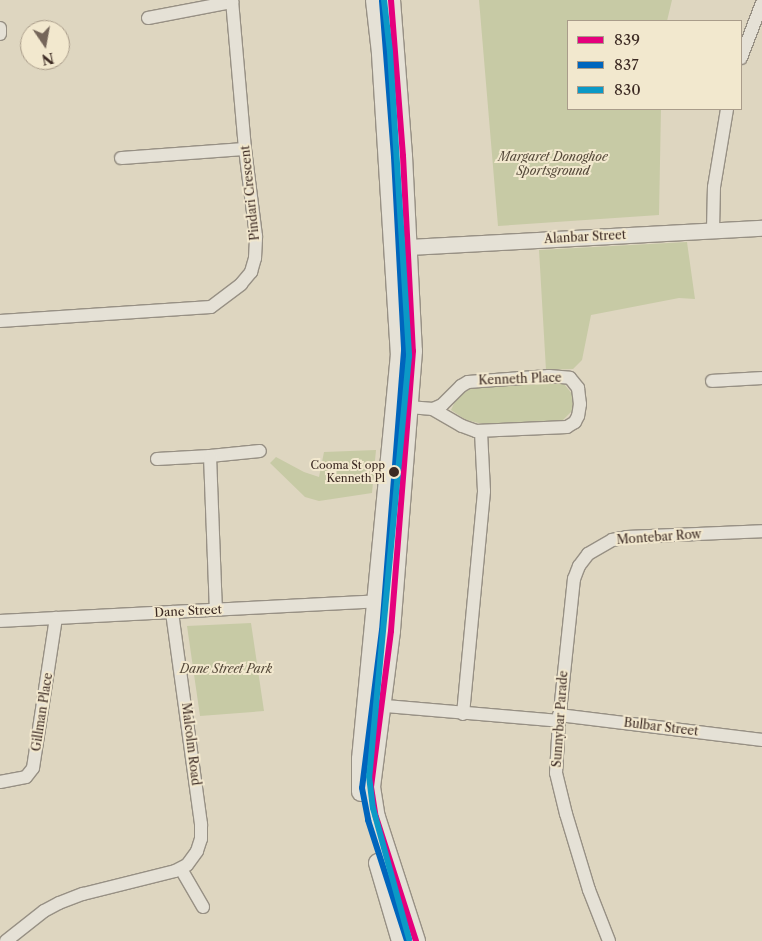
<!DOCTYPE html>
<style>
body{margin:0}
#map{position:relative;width:762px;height:941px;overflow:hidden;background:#ded6c0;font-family:"Libre Caslon Text",serif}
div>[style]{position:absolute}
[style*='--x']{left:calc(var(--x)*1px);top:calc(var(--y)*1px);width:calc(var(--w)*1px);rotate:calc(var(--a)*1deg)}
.green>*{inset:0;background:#c7caa5}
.roads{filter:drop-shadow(1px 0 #979084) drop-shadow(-1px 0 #979084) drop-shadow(0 1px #979084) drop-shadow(0 -1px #979084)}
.minor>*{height:12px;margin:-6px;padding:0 6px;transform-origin:6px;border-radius:6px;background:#e5e1d6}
.tertiary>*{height:15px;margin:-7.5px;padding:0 7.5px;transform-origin:7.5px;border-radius:7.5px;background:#e5e1d6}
.secondary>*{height:18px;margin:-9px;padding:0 9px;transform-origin:9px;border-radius:9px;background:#e5e1d6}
.bus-1>*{height:6px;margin:-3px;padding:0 3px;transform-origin:3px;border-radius:3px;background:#e5007d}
.bus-2>*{height:6px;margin:-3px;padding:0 3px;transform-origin:3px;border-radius:3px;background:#0065bd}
.bus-3>*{height:6px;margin:-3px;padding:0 3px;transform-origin:3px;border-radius:3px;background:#0c99c6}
.dots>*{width:14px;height:14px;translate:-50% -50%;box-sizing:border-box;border:2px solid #f2e8ce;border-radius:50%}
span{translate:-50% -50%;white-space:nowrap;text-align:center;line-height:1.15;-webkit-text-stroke:4px #f2e8ce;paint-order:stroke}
.bus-label{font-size:11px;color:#3c2a23}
.right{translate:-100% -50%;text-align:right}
.park-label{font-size:12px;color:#544839;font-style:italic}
.street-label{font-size:12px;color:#3c2a23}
.legend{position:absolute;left:567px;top:20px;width:175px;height:90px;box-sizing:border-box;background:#f2e8ce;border:1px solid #a99c8a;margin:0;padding:6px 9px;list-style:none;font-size:15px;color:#3c2a23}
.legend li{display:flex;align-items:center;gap:10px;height:25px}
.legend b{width:25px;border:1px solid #a99c8a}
.north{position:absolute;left:20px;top:20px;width:50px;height:50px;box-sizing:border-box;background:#f2e8ce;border:1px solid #a99c8a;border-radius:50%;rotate:168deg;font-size:14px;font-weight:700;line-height:20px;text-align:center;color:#3c2a23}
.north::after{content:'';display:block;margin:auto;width:18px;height:22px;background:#75665a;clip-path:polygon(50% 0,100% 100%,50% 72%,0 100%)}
</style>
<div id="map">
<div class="green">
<div style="clip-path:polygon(479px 0,672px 0,667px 21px,568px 21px,568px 109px,661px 109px,659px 215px,498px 226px)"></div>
<div style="clip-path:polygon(687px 242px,695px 299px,679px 298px,591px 315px,582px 360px,573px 369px,546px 370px,539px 250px)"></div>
<div style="clip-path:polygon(552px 381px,564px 384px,573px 395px,573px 410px,562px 421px,487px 425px,466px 420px,451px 410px,457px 397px,472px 388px)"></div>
<div style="clip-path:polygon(376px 450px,372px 493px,319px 501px,305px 497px,270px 463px,276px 457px,304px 472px,319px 477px,324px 452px)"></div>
<div style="clip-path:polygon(251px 623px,264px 711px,200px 716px,187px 626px)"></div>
</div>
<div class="roads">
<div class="minor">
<div style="--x:148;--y:18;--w:86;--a:-10.8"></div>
<div style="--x:0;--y:28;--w:6;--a:90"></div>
<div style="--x:741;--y:58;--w:59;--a:-69.1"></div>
<div style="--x:121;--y:158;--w:124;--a:-4.2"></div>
<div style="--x:713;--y:230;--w:43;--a:-88.7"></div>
<div style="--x:714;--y:187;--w:79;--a:-80.5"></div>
<div style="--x:0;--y:321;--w:211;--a:-3.8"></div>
<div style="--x:211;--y:307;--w:38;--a:-37"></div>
<div style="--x:241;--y:284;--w:16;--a:-50"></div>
<div style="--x:251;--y:272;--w:15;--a:-74"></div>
<div style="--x:255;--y:258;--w:22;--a:-87"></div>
<div style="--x:256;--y:236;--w:88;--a:-97.2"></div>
<div style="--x:245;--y:149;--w:150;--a:-95"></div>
<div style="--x:549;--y:376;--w:21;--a:5"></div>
<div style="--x:570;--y:378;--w:13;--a:51"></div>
<div style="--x:578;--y:388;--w:16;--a:83"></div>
<div style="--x:580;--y:404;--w:12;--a:99"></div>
<div style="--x:578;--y:416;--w:7;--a:117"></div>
<div style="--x:575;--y:422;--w:9;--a:148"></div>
<div style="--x:567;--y:427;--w:91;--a:177.5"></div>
<div style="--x:476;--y:431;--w:15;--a:-160"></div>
<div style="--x:462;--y:426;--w:34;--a:-150"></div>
<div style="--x:433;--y:409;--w:10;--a:-24"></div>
<div style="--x:442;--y:405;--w:27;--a:-45"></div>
<div style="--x:461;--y:386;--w:8;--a:-30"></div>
<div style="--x:468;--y:382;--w:81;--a:-4.2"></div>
<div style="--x:712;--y:381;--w:50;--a:-3.4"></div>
<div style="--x:409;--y:407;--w:24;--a:5"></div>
<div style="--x:210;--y:456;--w:50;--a:-5.7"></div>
<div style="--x:157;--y:459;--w:53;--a:-3.2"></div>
<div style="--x:210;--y:456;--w:153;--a:87.8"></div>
<div style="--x:0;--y:621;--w:377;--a:-3"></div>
<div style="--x:374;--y:705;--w:186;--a:4.9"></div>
<div style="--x:463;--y:714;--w:224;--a:-84.6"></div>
<div style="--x:484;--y:491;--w:60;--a:-92.9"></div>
<div style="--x:559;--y:715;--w:205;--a:7"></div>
<div style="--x:0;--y:782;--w:26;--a:-11"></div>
<div style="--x:26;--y:777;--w:11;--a:-52"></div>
<div style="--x:33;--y:768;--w:152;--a:-81.3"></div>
<div style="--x:181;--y:869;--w:44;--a:59.9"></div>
<div style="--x:6;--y:941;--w:48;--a:-38.3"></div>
<div style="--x:44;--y:911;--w:17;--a:-28"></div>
<div style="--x:59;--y:903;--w:26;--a:-21"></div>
<div style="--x:83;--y:894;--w:95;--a:-14"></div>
<div style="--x:175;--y:871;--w:13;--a:-27"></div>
<div style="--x:187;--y:865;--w:17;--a:-54"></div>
<div style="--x:197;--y:851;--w:13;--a:-72"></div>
<div style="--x:201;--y:839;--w:15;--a:-90"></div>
<div style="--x:201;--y:824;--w:214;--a:-97.8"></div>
<div style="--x:609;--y:941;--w:55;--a:-111.4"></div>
<div style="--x:589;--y:890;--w:79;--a:-106.8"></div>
<div style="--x:566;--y:814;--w:42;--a:-103.7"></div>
<div style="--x:556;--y:773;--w:52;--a:-86.7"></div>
<div style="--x:559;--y:721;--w:143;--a:-84"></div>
<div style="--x:574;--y:579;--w:14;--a:-69"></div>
<div style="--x:579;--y:566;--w:15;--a:-53"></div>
<div style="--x:588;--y:554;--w:28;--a:-30"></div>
<div style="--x:612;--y:540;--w:15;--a:-11"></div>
<div style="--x:627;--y:537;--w:135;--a:-2.5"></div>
</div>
<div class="tertiary">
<div style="--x:407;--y:247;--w:356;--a:-3.1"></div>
</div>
<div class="secondary">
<div style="--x:391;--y:0;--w:156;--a:85.6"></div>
<div style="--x:403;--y:156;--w:195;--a:87.1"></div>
<div style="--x:413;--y:351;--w:281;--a:94.5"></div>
<div style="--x:391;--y:631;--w:157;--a:97.3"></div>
<div style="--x:371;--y:787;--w:30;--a:81"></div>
<div style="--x:376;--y:817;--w:130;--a:72.1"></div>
<div style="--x:361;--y:792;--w:33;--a:-90"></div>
<div style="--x:361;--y:759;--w:405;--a:-84.5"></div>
<div style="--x:400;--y:356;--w:304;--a:-93.6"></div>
<div style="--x:381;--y:53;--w:53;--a:-96.5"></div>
<div style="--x:378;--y:863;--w:81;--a:73.6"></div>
</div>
</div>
<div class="bus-1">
<div style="--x:391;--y:0;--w:156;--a:85.6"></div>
<div style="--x:403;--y:156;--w:195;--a:87.1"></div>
<div style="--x:413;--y:351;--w:281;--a:94.5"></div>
<div style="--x:391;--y:631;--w:157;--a:97.3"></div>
<div style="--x:371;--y:787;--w:30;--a:81"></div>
<div style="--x:376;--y:817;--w:130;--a:72.1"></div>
</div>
<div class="bus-2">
<div style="--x:382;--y:1;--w:156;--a:85.6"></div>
<div style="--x:394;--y:157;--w:194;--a:87"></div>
<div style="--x:404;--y:351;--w:280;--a:94.5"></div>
<div style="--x:382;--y:630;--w:159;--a:97.2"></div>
<div style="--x:362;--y:788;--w:33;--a:79"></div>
<div style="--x:368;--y:820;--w:127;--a:72.1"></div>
</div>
<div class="bus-3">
<div style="--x:384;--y:0;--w:52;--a:83.4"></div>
<div style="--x:390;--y:52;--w:305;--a:86.4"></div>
<div style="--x:409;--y:356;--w:422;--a:95.4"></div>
<div style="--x:369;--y:776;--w:32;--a:83"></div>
<div style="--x:373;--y:808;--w:136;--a:74.6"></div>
</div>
<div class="dots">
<div style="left:394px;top:472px;background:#3c2a23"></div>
</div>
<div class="bus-label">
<span class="right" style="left:385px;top:472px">Cooma St opp<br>Kenneth Pl</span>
</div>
<div class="park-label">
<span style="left:553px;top:164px">Margaret Donoghoe<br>Sportsground</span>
<span style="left:226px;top:669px">Dane Street Park</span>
</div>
<div class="street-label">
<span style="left:250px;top:193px;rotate:-96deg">Pindari Crescent</span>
<span style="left:585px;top:237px;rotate:-3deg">Alanbar Street</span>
<span style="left:520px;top:379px;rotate:-2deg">Kenneth Place</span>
<span style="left:659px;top:537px;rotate:-4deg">Montebar Row</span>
<span style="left:188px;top:611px;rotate:-3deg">Dane Street</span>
<span style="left:42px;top:712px;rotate:-81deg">Gillman Place</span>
<span style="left:560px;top:719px;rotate:-86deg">Sunnybar Parade</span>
<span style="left:661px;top:727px;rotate:7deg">Bulbar Street</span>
<span style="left:191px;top:744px;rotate:83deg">Malcolm Road</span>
</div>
<ul class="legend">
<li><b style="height:6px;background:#e5007d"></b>839</li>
<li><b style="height:6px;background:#0065bd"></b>837</li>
<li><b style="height:6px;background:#0c99c6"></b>830</li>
</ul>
<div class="north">N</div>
</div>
